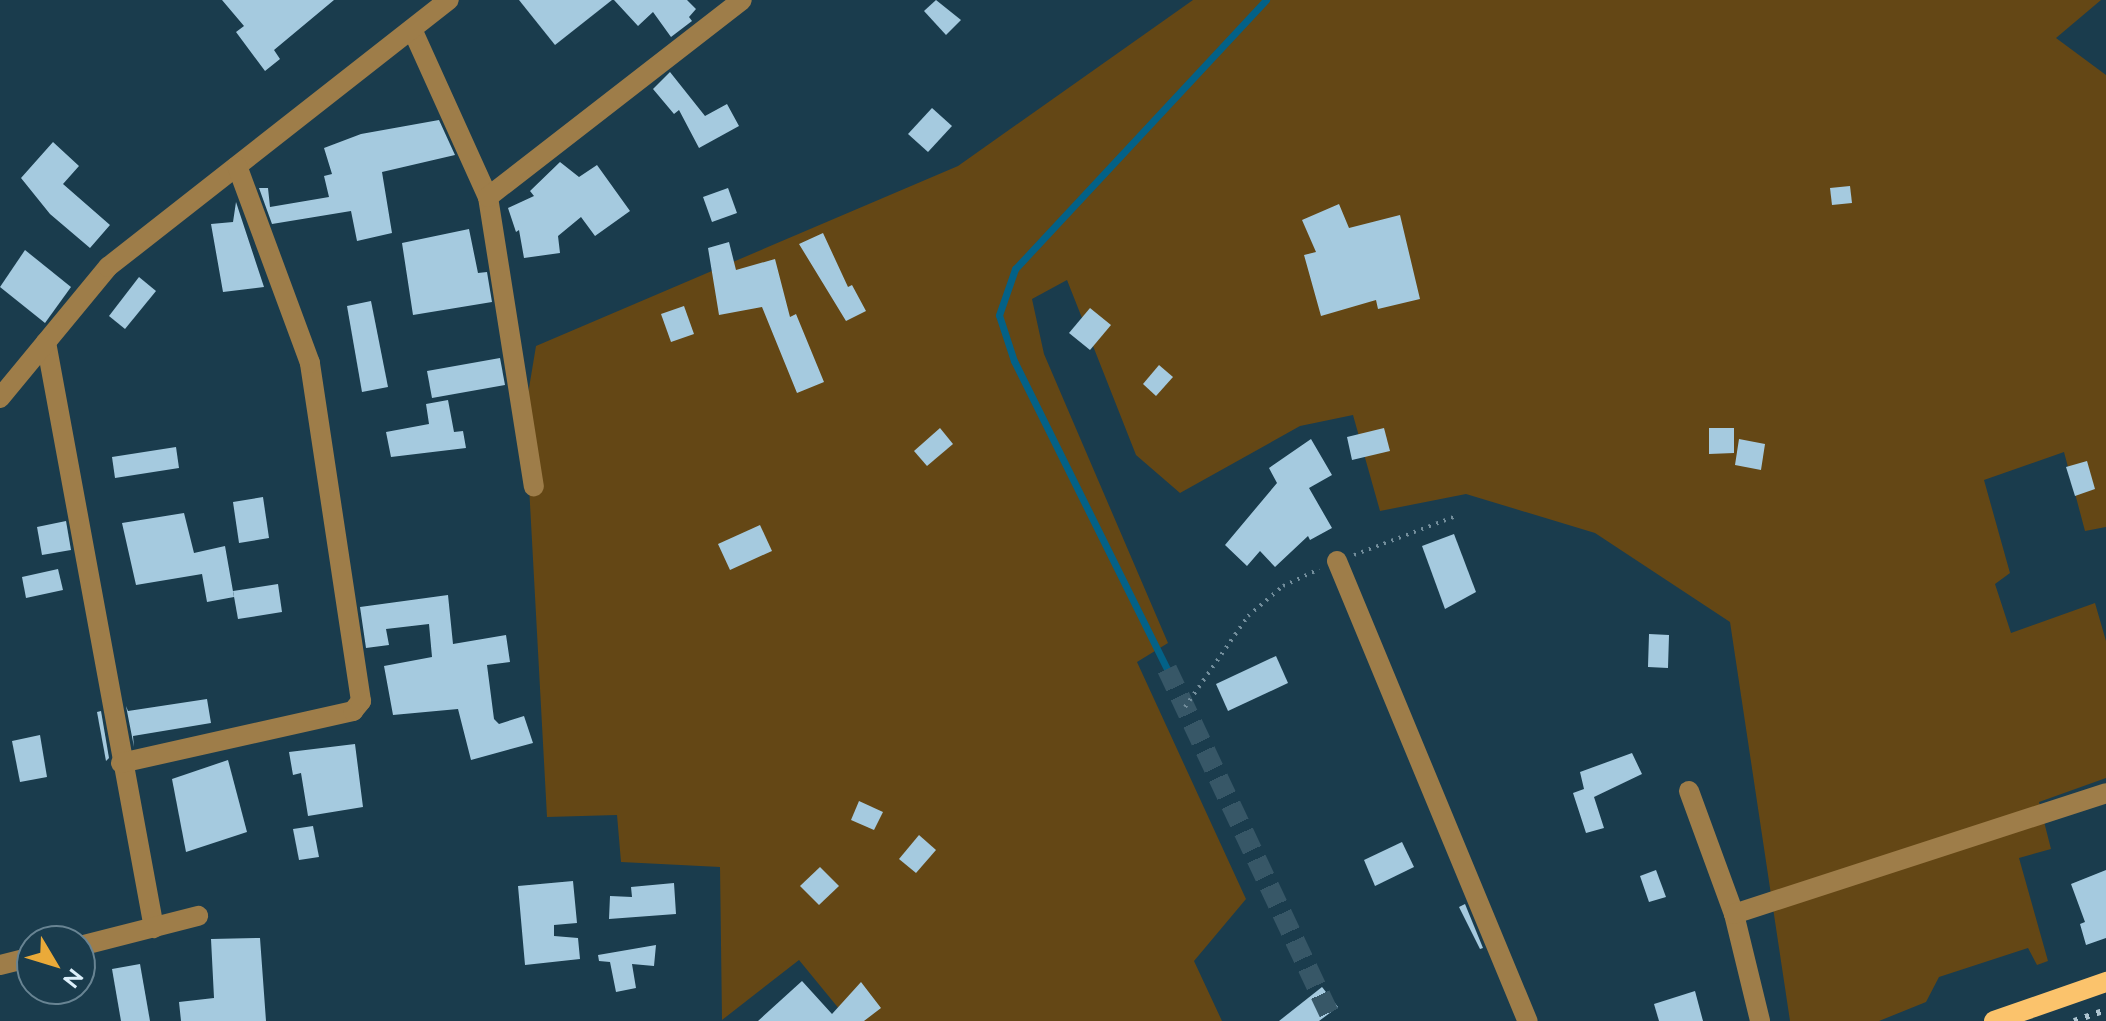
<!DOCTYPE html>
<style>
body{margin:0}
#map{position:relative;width:2106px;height:1021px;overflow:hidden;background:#1a3c4d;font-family:Raleway,sans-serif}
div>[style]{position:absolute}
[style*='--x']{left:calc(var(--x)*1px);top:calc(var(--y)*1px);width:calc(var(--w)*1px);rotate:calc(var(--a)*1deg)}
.green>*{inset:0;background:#644715}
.stream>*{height:7px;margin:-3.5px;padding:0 3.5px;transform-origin:3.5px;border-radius:3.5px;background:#036187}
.building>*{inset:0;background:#a5cadf}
.minor-tunnel>*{height:20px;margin-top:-10px;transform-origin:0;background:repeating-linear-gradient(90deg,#375767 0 20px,transparent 0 30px)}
.path>*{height:4px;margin-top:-2px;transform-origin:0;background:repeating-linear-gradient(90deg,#738e9c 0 2px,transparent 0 8px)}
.minor>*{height:20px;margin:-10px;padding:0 10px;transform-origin:10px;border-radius:10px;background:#9e7d49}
.major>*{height:20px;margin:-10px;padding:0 10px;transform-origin:10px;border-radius:10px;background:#fbc36c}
.rail>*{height:6px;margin-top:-3px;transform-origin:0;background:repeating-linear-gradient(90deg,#aec5d1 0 4px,transparent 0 12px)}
span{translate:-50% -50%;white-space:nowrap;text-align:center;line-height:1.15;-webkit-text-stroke:8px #1a3c4d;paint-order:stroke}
.north{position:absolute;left:16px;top:925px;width:80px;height:80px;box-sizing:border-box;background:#1a3c4d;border:2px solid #688493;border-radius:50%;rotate:128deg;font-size:22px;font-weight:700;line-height:32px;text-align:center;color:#ddf0fb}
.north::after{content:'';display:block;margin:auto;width:28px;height:36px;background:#eaaa39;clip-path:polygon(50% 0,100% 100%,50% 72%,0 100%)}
</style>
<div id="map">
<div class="green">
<div style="clip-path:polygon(1193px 0,2101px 0,2056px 38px,2106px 75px,2106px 527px,2085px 531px,2064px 452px,1984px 480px,2010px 573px,1995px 584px,2011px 633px,2095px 603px,2106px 641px,2106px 778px,2039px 802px,2051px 849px,2019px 858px,2048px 961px,2037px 965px,2028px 948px,1939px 977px,1926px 1002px,1879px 1021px,1790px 1021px,1730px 622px,1595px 533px,1466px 494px,1380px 511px,1353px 415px,1300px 426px,1180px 493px,1136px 455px,1067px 280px,1032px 299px,1044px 354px,1168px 643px,1137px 662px,1246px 899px,1194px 961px,1222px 1021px,849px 1021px,799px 960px,722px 1020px,720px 867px,621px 862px,617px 815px,547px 817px,525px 412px,536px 346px,958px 166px)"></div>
</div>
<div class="stream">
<div style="--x:1167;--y:669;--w:344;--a:-116.4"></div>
<div style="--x:1014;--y:361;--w:48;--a:-108.1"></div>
<div style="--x:999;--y:315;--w:49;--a:-70.8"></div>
<div style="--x:1015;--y:269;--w:368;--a:-47"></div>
</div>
<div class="building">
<div style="clip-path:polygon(222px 0,334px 0,274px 50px,280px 59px,265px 71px,236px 32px,244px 26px)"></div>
<div style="clip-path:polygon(519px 0,612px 0,555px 45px)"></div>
<div style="clip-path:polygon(614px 0,687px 0,696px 9px,689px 17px,692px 21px,671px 37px,653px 12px,638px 26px)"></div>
<div style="clip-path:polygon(936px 0,961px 20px,946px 35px,924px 11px)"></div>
<div style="clip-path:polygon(670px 72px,705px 116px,727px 104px,739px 126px,699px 148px,679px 110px,674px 114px,653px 89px)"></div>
<div style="clip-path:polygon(932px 108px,952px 126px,928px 152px,908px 134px)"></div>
<div style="clip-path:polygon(439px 120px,455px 155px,382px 172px,392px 233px,357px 241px,351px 211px,272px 224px,259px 188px,268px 188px,270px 207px,329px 197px,324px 176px,332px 174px,324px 148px,361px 134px)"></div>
<div style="clip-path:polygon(53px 142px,79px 166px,63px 184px,110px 225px,90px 248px,50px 214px,21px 178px)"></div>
<div style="clip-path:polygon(560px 162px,579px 177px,597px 165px,630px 211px,595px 236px,581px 217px,558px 236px,560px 253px,524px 258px,519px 230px,516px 232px,508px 208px,534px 196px,530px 191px)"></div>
<div style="clip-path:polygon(1850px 186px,1852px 203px,1832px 205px,1830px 188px)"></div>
<div style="clip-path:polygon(728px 188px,737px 213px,712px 222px,703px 197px)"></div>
<div style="clip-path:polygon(236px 202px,264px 287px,223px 292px,211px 224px,233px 222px)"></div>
<div style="clip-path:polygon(1339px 204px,1349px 228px,1400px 215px,1420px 299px,1378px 309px,1376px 300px,1321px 316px,1304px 255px,1316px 252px,1302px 220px)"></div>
<div style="clip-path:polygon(469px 229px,478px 273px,487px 272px,492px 302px,413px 315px,402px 243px)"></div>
<div style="clip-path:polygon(823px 233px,848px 287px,852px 285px,866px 311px,846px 321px,799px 244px)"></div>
<div style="clip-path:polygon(729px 242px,736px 270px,775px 259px,790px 317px,796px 314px,824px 382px,797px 393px,762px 307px,719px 315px,708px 248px)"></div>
<div style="clip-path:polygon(25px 250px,71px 287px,45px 323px,0 287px)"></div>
<div style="clip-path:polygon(139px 277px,156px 291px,125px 329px,109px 316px)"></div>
<div style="clip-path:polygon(371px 301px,388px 387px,362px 392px,347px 306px)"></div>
<div style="clip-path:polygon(684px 306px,694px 334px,671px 342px,661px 314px)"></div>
<div style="clip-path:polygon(1090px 308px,1111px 325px,1090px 350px,1069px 333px)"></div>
<div style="clip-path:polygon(500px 358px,505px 385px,432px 398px,427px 371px)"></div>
<div style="clip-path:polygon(1159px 365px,1173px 377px,1156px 396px,1143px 384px)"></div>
<div style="clip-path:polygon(448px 400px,454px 432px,463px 431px,466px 448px,391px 457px,386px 432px,429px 424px,426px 404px)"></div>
<div style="clip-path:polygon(940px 428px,953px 444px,927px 466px,914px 451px)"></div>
<div style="clip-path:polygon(1384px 428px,1390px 451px,1352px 460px,1347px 437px)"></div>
<div style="clip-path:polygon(1709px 428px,1734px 428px,1734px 453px,1709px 454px)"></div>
<div style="clip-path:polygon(1311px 439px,1332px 475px,1309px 488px,1332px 528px,1310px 540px,1308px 536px,1275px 567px,1260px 551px,1247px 566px,1225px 545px,1277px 483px,1269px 468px)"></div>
<div style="clip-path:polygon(1739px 439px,1765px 444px,1761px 470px,1735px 465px)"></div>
<div style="clip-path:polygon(176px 447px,179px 468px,115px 478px,112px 457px)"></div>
<div style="clip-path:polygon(2087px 461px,2095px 489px,2075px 496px,2066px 467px)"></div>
<div style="clip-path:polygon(263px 497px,269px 538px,239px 543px,233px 502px)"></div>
<div style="clip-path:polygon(184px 513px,194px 553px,225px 546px,234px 597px,207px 602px,202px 574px,136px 585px,122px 523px)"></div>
<div style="clip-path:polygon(66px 521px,71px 550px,42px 555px,37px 527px)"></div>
<div style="clip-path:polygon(760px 525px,772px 551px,730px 570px,718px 544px)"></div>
<div style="clip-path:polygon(1454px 534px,1476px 592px,1445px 609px,1422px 546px)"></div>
<div style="clip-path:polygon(58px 569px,63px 590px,26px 598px,22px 577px)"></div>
<div style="clip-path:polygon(278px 584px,282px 612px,238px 619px,233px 591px)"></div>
<div style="clip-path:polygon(448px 595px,453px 644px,506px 635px,510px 662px,487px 665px,494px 719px,499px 724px,524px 716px,533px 743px,471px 760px,458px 709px,393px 715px,384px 666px,432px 657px,429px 624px,386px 629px,389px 645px,366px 648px,360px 607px)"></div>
<div style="clip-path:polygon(1649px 634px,1669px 635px,1668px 668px,1648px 667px)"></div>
<div style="clip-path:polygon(1276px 656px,1288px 683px,1228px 711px,1216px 684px)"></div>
<div style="clip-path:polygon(207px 699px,211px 723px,133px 736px,134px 747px,126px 706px,128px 711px)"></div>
<div style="clip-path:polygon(101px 711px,109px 758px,106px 761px,97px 712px)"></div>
<div style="clip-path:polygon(40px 735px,47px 777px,20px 782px,12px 741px)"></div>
<div style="clip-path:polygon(355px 744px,363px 807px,308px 816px,301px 773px,293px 775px,289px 752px)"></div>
<div style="clip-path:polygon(1632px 753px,1642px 774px,1594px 797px,1604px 828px,1586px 833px,1573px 793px,1584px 789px,1580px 772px)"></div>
<div style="clip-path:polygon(228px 760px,247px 832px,186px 852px,172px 779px)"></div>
<div style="clip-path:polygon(859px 801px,883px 812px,874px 830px,851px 820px)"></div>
<div style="clip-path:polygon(313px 826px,319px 857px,299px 860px,293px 829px)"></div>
<div style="clip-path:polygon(919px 835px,936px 850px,916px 873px,899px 859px)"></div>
<div style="clip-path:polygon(1402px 842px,1414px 867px,1375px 886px,1364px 860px)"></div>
<div style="clip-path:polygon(820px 867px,839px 886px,819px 905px,800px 886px)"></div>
<div style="clip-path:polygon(1656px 870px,1666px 897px,1649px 902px,1640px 876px)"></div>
<div style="clip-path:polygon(2106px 870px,2106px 938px,2086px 945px,2080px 924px,2085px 922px,2071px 884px)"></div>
<div style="clip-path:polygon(573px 881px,577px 923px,554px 925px,554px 936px,578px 938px,580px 959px,525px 965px,518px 886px)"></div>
<div style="clip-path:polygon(674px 883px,676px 914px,609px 919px,610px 896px,632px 897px,631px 887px)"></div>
<div style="clip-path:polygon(1465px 904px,1483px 948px,1480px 949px,1459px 907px)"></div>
<div style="clip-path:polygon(260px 938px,266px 1021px,181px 1021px,179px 1002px,214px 998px,211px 939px)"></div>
<div style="clip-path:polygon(656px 945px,654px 966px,632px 964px,636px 988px,616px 992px,610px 962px,599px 961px,598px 955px)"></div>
<div style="clip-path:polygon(140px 964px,150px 1021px,121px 1021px,112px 969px)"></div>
<div style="clip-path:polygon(802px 981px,832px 1014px,861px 982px,881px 1008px,864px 1021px,758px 1021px)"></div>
<div style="clip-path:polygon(1322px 987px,1338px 1007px,1319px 1021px,1279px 1021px)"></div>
<div style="clip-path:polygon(1695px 991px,1703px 1021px,1659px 1021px,1654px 1004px)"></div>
</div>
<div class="minor-tunnel">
<div style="--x:1167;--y:669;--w:389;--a:64.8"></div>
</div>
<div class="path">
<div style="--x:1354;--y:555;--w:109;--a:-20.9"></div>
<div style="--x:1185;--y:707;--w:111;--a:-55.3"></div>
<div style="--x:1248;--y:616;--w:46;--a:-40.6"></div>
<div style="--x:1283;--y:586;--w:40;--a:-25"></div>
</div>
<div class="minor">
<div style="--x:412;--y:29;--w:184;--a:65.7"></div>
<div style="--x:488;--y:197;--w:293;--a:81"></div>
<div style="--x:488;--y:197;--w:321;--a:-37.8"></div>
<div style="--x:46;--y:342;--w:596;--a:79.56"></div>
<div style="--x:0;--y:398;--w:170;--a:-50.5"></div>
<div style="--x:108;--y:267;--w:433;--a:-38.1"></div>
<div style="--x:1337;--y:561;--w:498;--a:67.5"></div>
<div style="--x:121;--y:763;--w:238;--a:-12.6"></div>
<div style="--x:353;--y:711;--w:13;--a:-51"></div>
<div style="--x:361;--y:701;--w:342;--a:-98.6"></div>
<div style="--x:310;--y:363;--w:210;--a:-110.3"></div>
<div style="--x:1689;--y:791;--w:131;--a:69.9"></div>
<div style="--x:1734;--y:914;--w:110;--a:76.3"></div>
<div style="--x:1734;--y:914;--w:391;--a:-18"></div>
<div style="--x:80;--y:946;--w:122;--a:-14.3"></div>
<div style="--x:0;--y:965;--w:33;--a:-14"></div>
</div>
<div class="major">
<div style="--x:1994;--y:1021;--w:119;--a:-19.2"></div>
</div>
<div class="rail">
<div style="--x:2074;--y:1021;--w:34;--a:-19"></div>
</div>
<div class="north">N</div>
</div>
